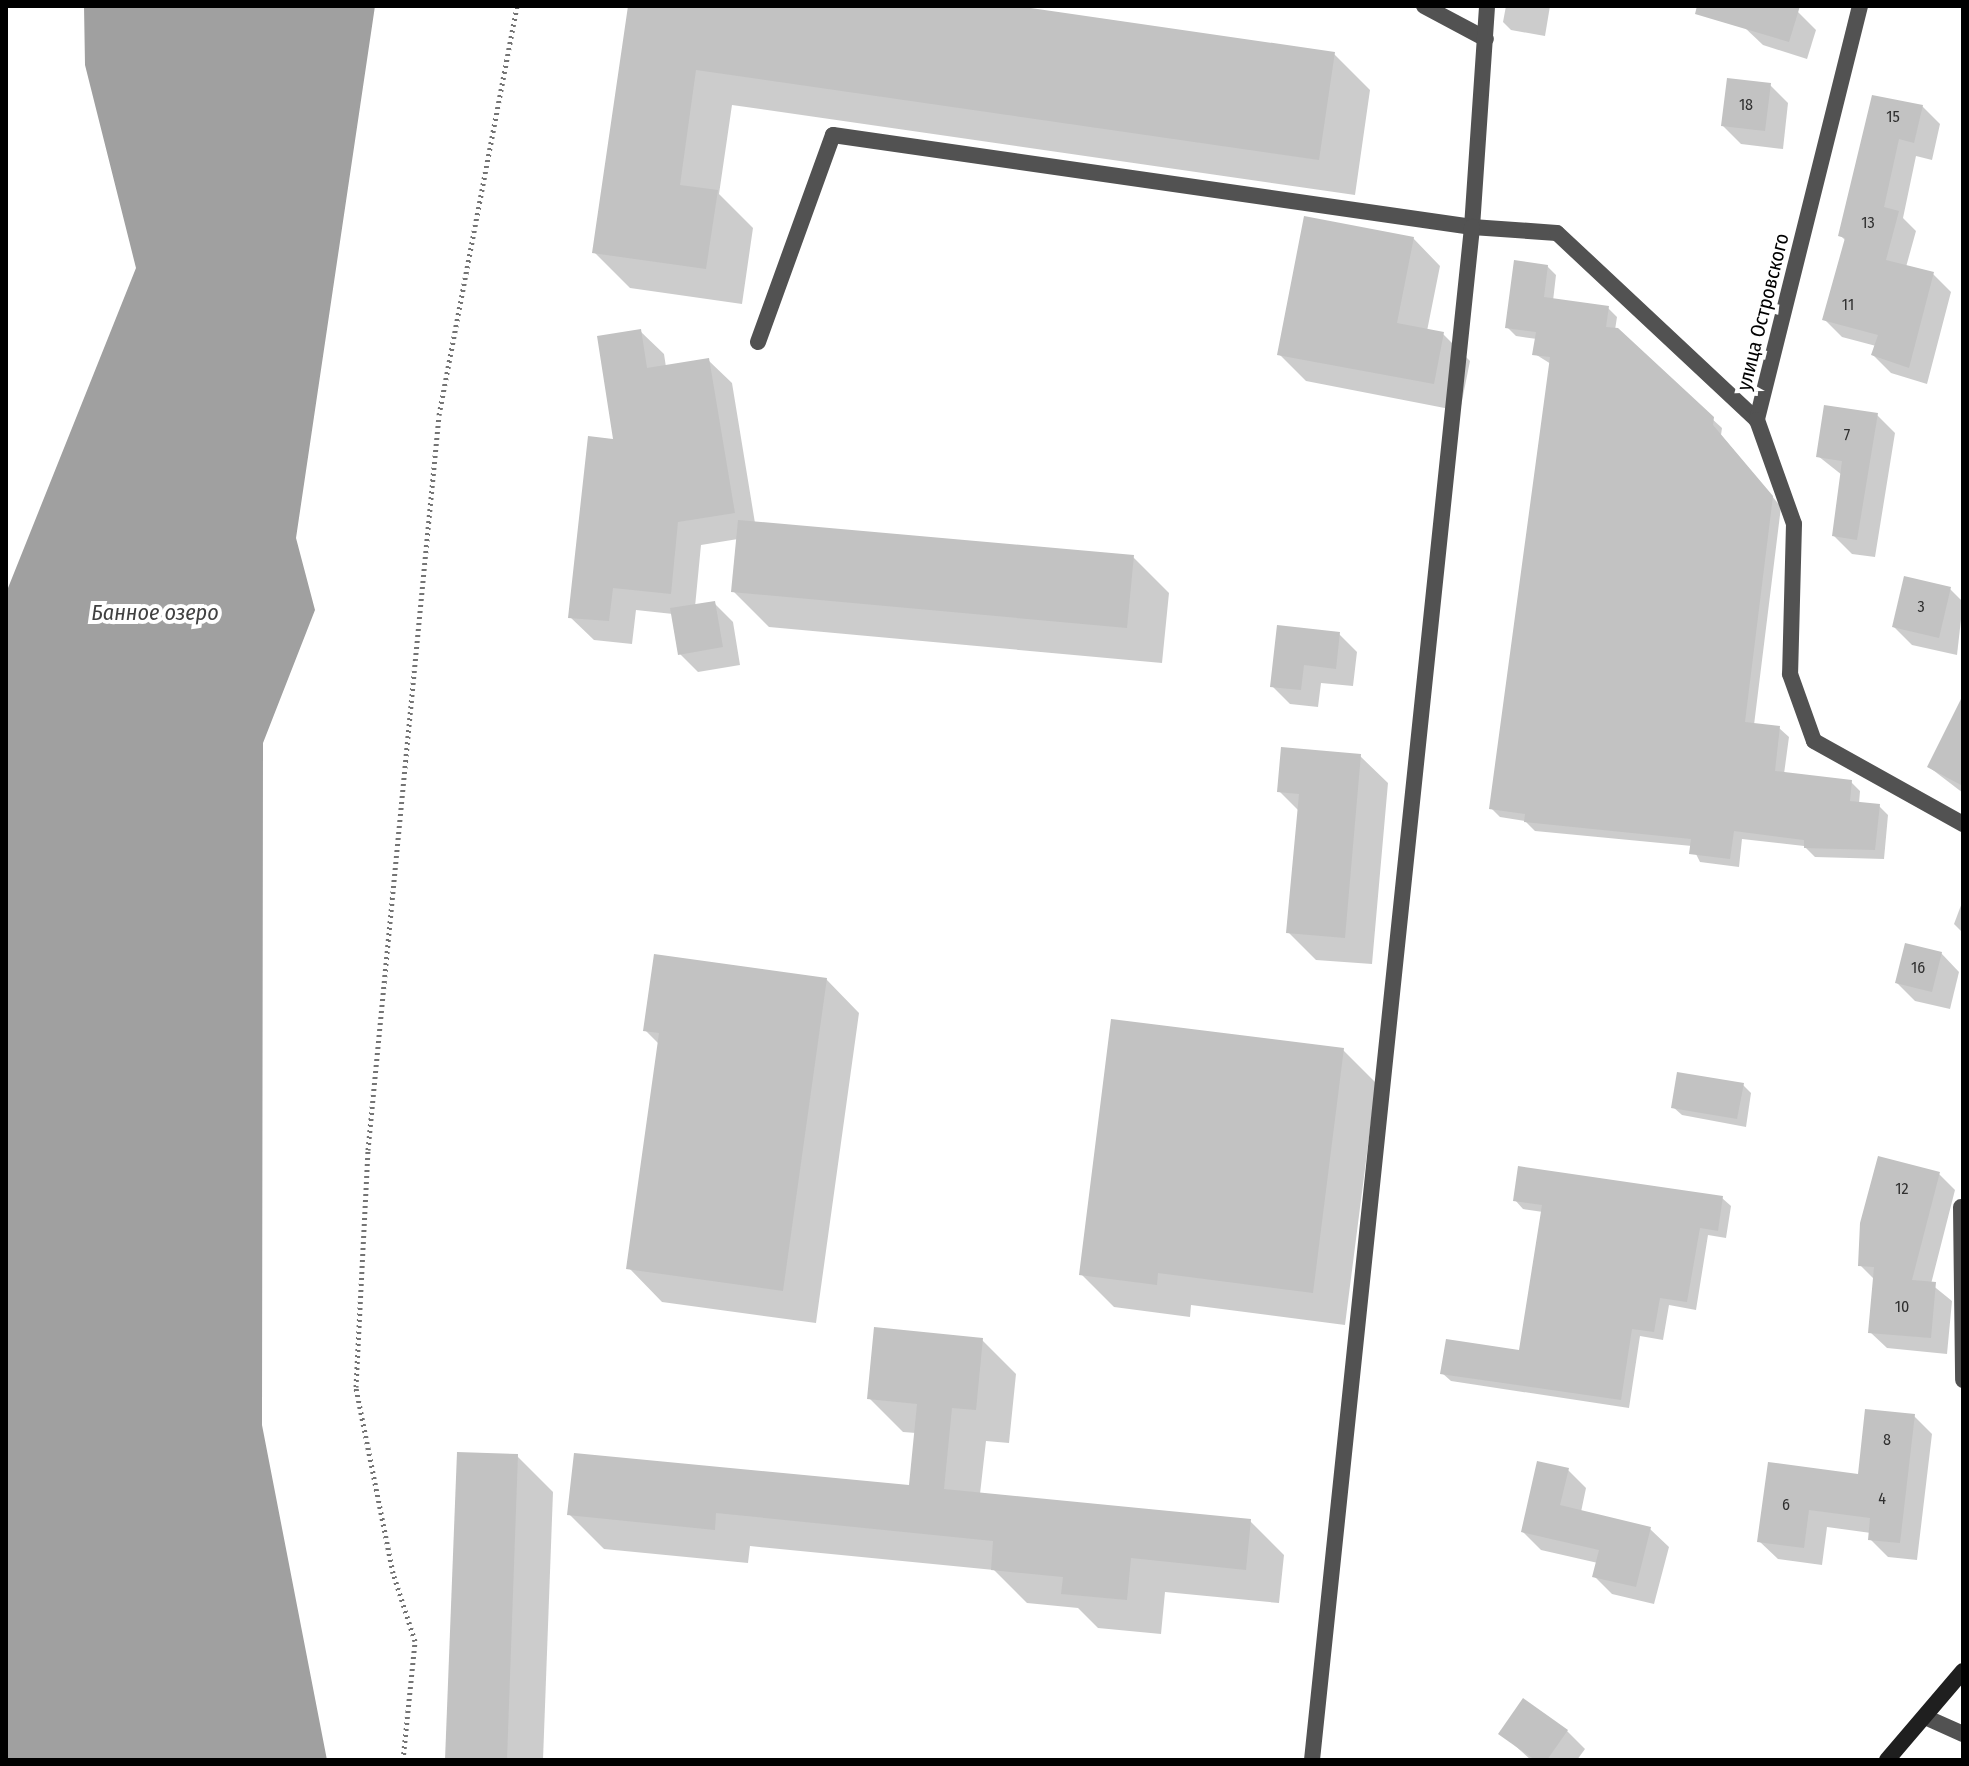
<!DOCTYPE html>
<meta charset="utf-8">
<style>
body{margin:0}
#map{position:relative;width:1969px;height:1766px;overflow:hidden;background:#fff;font-family:"Fira Sans Condensed",sans-serif}
div>[style]{position:absolute}
[style*='--x']{left:calc(var(--x)*1px);top:calc(var(--y)*1px);width:calc(var(--w)*1px);rotate:calc(var(--a)*1deg)}
.water>*{inset:0;background:#a0a0a0}
.shadow>*{inset:0;background:#0003}
.building>*{inset:0;background:#c2c2c2}
.path>*{height:5px;margin-top:-2.5px;transform-origin:0;background:repeating-linear-gradient(90deg,#747474 0 2px,transparent 0 6px)}
.lane>*{height:16px;margin:-8px;padding:0 8px;transform-origin:8px;border-radius:8px;background:#525252}
.street>*{height:16px;margin:-8px;padding:0 8px;transform-origin:8px;border-radius:8px;background:#525252}
.secondary>*{height:16px;margin:-8px;padding:0 8px;transform-origin:8px;border-radius:8px;background:#1f1f1f}
span{translate:-50% -50%;white-space:nowrap;text-align:center;line-height:1.15;-webkit-text-stroke:8px #fff;paint-order:stroke}
.number-label{font-size:16px;color:#303030}
.number-label span{-webkit-text-stroke-width:0}
.street-label{font-size:20px;color:#000}
.water-label{font-size:22px;color:#414141;font-style:italic}
.frame{position:absolute;inset:0;border:8px solid #000;pointer-events:none}
</style>
<div id="map">
<div class="water">
<div style="clip-path:polygon(84px 6px,375px 6px,296px 538px,315px 610px,263px 743px,262px 1425px,327px 1760px,6px 1760px,6px 593px,136px 268px,85px 65px)"></div>
</div>
<div class="shadow">
<div style="clip-path:polygon(630px 6px,1003px 6px,1334px 54px,1370px 90px,1355px 195px,732px 105px,719px 194px,753px 228px,742px 304px,630px 288px,594px 252px)"></div>
<div style="clip-path:polygon(1506px 6px,1550px 6px,1545px 36px,1511px 30px,1503px 22px)"></div>
<div style="clip-path:polygon(1751px 6px,1798px 12px,1816px 30px,1807px 59px,1763px 45px,1744px 27px)"></div>
<div style="clip-path:polygon(1770px 85px,1788px 103px,1783px 149px,1741px 144px,1723px 126px)"></div>
<div style="clip-path:polygon(1873px 97px,1922px 106px,1940px 124px,1932px 160px,1916px 156px,1903px 218px,1916px 231px,1906px 267px,1933px 274px,1951px 292px,1927px 384px,1891px 373px,1873px 355px,1876px 346px,1842px 337px,1824px 319px,1846px 241px,1840px 235px)"></div>
<div style="clip-path:polygon(1413px 238px,1440px 266px,1427px 331px,1443px 334px,1470px 361px,1460px 411px,1306px 381px,1279px 354px)"></div>
<div style="clip-path:polygon(1547px 266px,1556px 275px,1553px 301px,1608px 308px,1617px 317px,1615px 330px,1722px 428px,1721px 435px,1781px 507px,1754px 725px,1779px 728px,1789px 737px,1784px 774px,1851px 782px,1860px 791px,1859px 804px,1879px 806px,1888px 815px,1884px 859px,1815px 857px,1804px 846px,1742px 839px,1739px 867px,1700px 862px,1692px 846px,1535px 831px,1525px 821px,1500px 817px,1491px 808px,1551px 364px,1535px 354px,1537px 339px,1516px 336px,1507px 327px)"></div>
<div style="clip-path:polygon(640px 331px,664px 354px,666px 367px,708px 360px,732px 383px,755px 523px,1133px 557px,1169px 593px,1162px 663px,769px 627px,733px 591px,738px 539px,701px 545px,695px 607px,715px 604px,733px 622px,740px 665px,698px 672px,680px 654px,673px 614px,636px 610px,632px 644px,594px 640px,570px 617px)"></div>
<div style="clip-path:polygon(1877px 415px,1895px 433px,1875px 557px,1852px 554px,1834px 536px,1842px 475px,1818px 456px)"></div>
<div style="clip-path:polygon(1950px 589px,1963px 602px,1957px 655px,1912px 645px,1894px 627px)"></div>
<div style="clip-path:polygon(1339px 634px,1357px 652px,1353px 686px,1321px 683px,1318px 707px,1290px 704px,1272px 686px)"></div>
<div style="clip-path:polygon(1963px 732px,1963px 793px,1929px 767px)"></div>
<div style="clip-path:polygon(1360px 756px,1388px 783px,1372px 964px,1316px 960px,1288px 932px,1299px 811px,1279px 791px)"></div>
<div style="clip-path:polygon(1963px 900px,1963px 933px,1954px 924px)"></div>
<div style="clip-path:polygon(1941px 953px,1959px 972px,1950px 1009px,1915px 1001px,1897px 983px)"></div>
<div style="clip-path:polygon(826px 979px,859px 1013px,816px 1323px,662px 1302px,629px 1268px,660px 1045px,645px 1030px)"></div>
<div style="clip-path:polygon(1343px 1050px,1376px 1083px,1345px 1325px,1191px 1305px,1190px 1317px,1114px 1307px,1081px 1274px)"></div>
<div style="clip-path:polygon(1743px 1085px,1751px 1093px,1746px 1127px,1682px 1115px,1673px 1107px)"></div>
<div style="clip-path:polygon(1939px 1174px,1955px 1190px,1931px 1284px,1952px 1301px,1947px 1354px,1887px 1348px,1870px 1332px,1875px 1280px,1860px 1265px)"></div>
<div style="clip-path:polygon(1722px 1198px,1731px 1206px,1726px 1238px,1708px 1235px,1696px 1310px,1669px 1305px,1663px 1340px,1640px 1336px,1629px 1408px,1451px 1381px,1442px 1373px,1520px 1352px,1543px 1212px,1523px 1209px,1515px 1200px)"></div>
<div style="clip-path:polygon(982px 1340px,1016px 1374px,1009px 1443px,986px 1441px,980px 1494px,1250px 1521px,1284px 1555px,1279px 1603px,1165px 1592px,1161px 1634px,1098px 1628px,1078px 1608px,1027px 1603px,994px 1570px,750px 1546px,748px 1563px,604px 1549px,569px 1514px,911px 1488px,916px 1433px,903px 1432px,869px 1398px)"></div>
<div style="clip-path:polygon(1914px 1416px,1932px 1434px,1917px 1560px,1888px 1557px,1870px 1539px,1871px 1533px,1827px 1527px,1822px 1565px,1778px 1559px,1759px 1541px,1859px 1477px)"></div>
<div style="clip-path:polygon(517px 1456px,553px 1492px,543px 1760px,447px 1760px)"></div>
<div style="clip-path:polygon(1568px 1470px,1586px 1488px,1581px 1512px,1650px 1529px,1669px 1547px,1654px 1604px,1612px 1594px,1594px 1576px,1598px 1563px,1541px 1550px,1523px 1532px)"></div>
<div style="clip-path:polygon(1567px 1731px,1585px 1749px,1577px 1760px,1531px 1760px,1501px 1733px)"></div>
</div>
<div class="building">
<div style="clip-path:polygon(628px 6px,1017px 6px,1335px 52px,1319px 160px,696px 70px,680px 185px,718px 190px,706px 269px,592px 253px)"></div>
<div style="clip-path:polygon(1697px 6px,1800px 6px,1789px 42px,1695px 14px)"></div>
<div style="clip-path:polygon(1727px 78px,1771px 83px,1765px 131px,1721px 126px)"></div>
<div style="clip-path:polygon(1872px 95px,1923px 105px,1914px 143px,1899px 139px,1884px 207px,1899px 211px,1886px 260px,1934px 272px,1909px 368px,1871px 355px,1878px 335px,1822px 320px,1845px 238px,1838px 236px)"></div>
<div style="clip-path:polygon(1304px 216px,1414px 237px,1397px 323px,1444px 332px,1434px 384px,1277px 355px)"></div>
<div style="clip-path:polygon(1514px 260px,1548px 265px,1544px 297px,1609px 306px,1606px 327px,1618px 328px,1714px 417px,1713px 425px,1773px 496px,1745px 722px,1780px 726px,1775px 771px,1852px 780px,1850px 801px,1880px 804px,1875px 850px,1804px 848px,1804px 840px,1734px 831px,1730px 859px,1689px 854px,1691px 839px,1524px 822px,1525px 814px,1489px 809px,1550px 357px,1532px 355px,1536px 332px,1505px 328px)"></div>
<div style="clip-path:polygon(641px 329px,647px 368px,709px 358px,735px 513px,678px 522px,671px 594px,613px 588px,609px 621px,568px 618px,588px 436px,613px 439px,597px 336px)"></div>
<div style="clip-path:polygon(1824px 405px,1878px 413px,1857px 540px,1832px 536px,1842px 461px,1816px 457px)"></div>
<div style="clip-path:polygon(738px 520px,1134px 555px,1127px 628px,731px 592px)"></div>
<div style="clip-path:polygon(1904px 576px,1951px 587px,1939px 638px,1892px 627px)"></div>
<div style="clip-path:polygon(715px 601px,723px 647px,678px 655px,670px 608px)"></div>
<div style="clip-path:polygon(1277px 625px,1340px 632px,1336px 669px,1304px 665px,1301px 690px,1270px 687px)"></div>
<div style="clip-path:polygon(1963px 695px,1963px 786px,1927px 767px)"></div>
<div style="clip-path:polygon(1281px 747px,1361px 754px,1345px 938px,1286px 933px,1299px 794px,1277px 792px)"></div>
<div style="clip-path:polygon(1905px 943px,1942px 952px,1932px 992px,1895px 983px)"></div>
<div style="clip-path:polygon(654px 954px,827px 978px,783px 1291px,626px 1269px,659px 1033px,643px 1031px)"></div>
<div style="clip-path:polygon(1111px 1019px,1344px 1048px,1313px 1293px,1158px 1273px,1157px 1285px,1079px 1275px)"></div>
<div style="clip-path:polygon(1677px 1072px,1744px 1083px,1737px 1119px,1671px 1108px)"></div>
<div style="clip-path:polygon(1878px 1156px,1940px 1172px,1912px 1280px,1936px 1282px,1931px 1338px,1868px 1333px,1874px 1267px,1858px 1266px,1860px 1223px)"></div>
<div style="clip-path:polygon(1518px 1166px,1723px 1196px,1718px 1231px,1700px 1228px,1687px 1302px,1660px 1298px,1654px 1332px,1632px 1329px,1621px 1400px,1440px 1374px,1446px 1339px,1519px 1350px,1542px 1205px,1513px 1201px)"></div>
<div style="clip-path:polygon(874px 1327px,983px 1338px,976px 1410px,952px 1408px,944px 1489px,1251px 1519px,1246px 1570px,1131px 1558px,1127px 1600px,1061px 1594px,1063px 1577px,991px 1570px,993px 1541px,716px 1513px,715px 1530px,567px 1515px,574px 1453px,909px 1485px,917px 1404px,867px 1399px)"></div>
<div style="clip-path:polygon(1865px 1409px,1915px 1414px,1900px 1543px,1868px 1540px,1870px 1518px,1809px 1510px,1804px 1548px,1757px 1542px,1768px 1462px,1858px 1474px)"></div>
<div style="clip-path:polygon(457px 1452px,518px 1454px,507px 1760px,445px 1760px)"></div>
<div style="clip-path:polygon(1537px 1461px,1569px 1468px,1560px 1505px,1651px 1527px,1636px 1587px,1592px 1577px,1599px 1550px,1521px 1532px)"></div>
<div style="clip-path:polygon(1523px 1698px,1568px 1730px,1547px 1760px,1535px 1760px,1498px 1734px)"></div>
</div>
<div class="path">
<div style="--x:403;--y:1760;--w:120;--a:-84.2"></div>
<div style="--x:415;--y:1641;--w:71;--a:-107.9"></div>
<div style="--x:393;--y:1573;--w:190;--a:-101.3"></div>
<div style="--x:356;--y:1387;--w:237;--a:-87.1"></div>
<div style="--x:368;--y:1150;--w:738;--a:-84.48"></div>
<div style="--x:439;--y:415;--w:416;--a:-79.2"></div>
</div>
<div class="lane">
<div style="--x:1424;--y:6;--w:70;--a:28"></div>
<div style="--x:1472;--y:227;--w:222;--a:-86.1"></div>
<div style="--x:758;--y:342;--w:220;--a:-70.1"></div>
<div style="--x:833;--y:135;--w:646;--a:8.19"></div>
<div style="--x:1472;--y:227;--w:85;--a:4"></div>
<div style="--x:1557;--y:233;--w:274;--a:43.1"></div>
<div style="--x:1961;--y:1207;--w:173;--a:89.3"></div>
<div style="--x:1925;--y:1717;--w:42;--a:24.1"></div>
</div>
<div class="street">
<div style="--x:1860;--y:6;--w:427;--a:104"></div>
<div style="--x:1757;--y:420;--w:110;--a:70.4"></div>
<div style="--x:1794;--y:524;--w:150;--a:91.5"></div>
<div style="--x:1790;--y:674;--w:71;--a:70.3"></div>
<div style="--x:1814;--y:741;--w:171;--a:29.1"></div>
<div style="--x:1312;--y:1760;--w:1541;--a:-84.04"></div>
</div>
<div class="secondary">
<div style="--x:1887;--y:1760;--w:117;--a:-49.5"></div>
</div>
<div class="number-label">
<span style="left:1746px;top:105px">18</span>
<span style="left:1893px;top:117px">15</span>
<span style="left:1868px;top:223px">13</span>
<span style="left:1848px;top:305px">11</span>
<span style="left:1847px;top:435px">7</span>
<span style="left:1921px;top:607px">3</span>
<span style="left:1918px;top:968px">16</span>
<span style="left:1902px;top:1189px">12</span>
<span style="left:1902px;top:1307px">10</span>
<span style="left:1887px;top:1440px">8</span>
<span style="left:1882px;top:1499px">4</span>
<span style="left:1786px;top:1505px">6</span>
</div>
<div class="street-label">
<span style="left:1763px;top:312px;rotate:-76deg">улица Островского</span>
</div>
<div class="water-label">
<span style="left:155px;top:613px">Банное озеро</span>
</div>
<div class="frame"></div>
</div>
